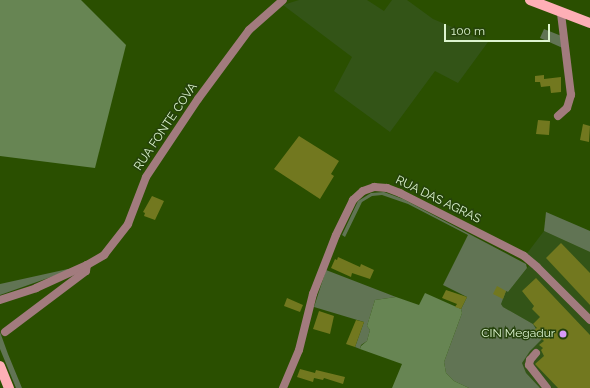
<!DOCTYPE html>
<style>
body{margin:0}
#map{position:relative;width:590px;height:388px;overflow:hidden;background:#2a4f00;font-family:Raleway,sans-serif}
div>[style]{position:absolute}
[style*='--x']{left:calc(var(--x)*1px);top:calc(var(--y)*1px);width:calc(var(--w)*1px);rotate:calc(var(--a)*1deg)}
.built>*{inset:0;background:#335417}
.green>*{inset:0;background:#617454}
.forest>*{inset:0;background:#678553}
.building>*{inset:0;background:#72781f}
.minor>*{height:8px;margin:-4px;padding:0 4px;transform-origin:4px;border-radius:4px;background:#a27b7e}
.major>*{height:10px;margin:-5px;padding:0 5px;transform-origin:5px;border-radius:5px;background:#feafb6}
.dots>*{width:11px;height:11px;translate:-50% -50%;box-sizing:border-box;border:2px solid #25420b;border-radius:50%}
span{translate:-50% -50%;white-space:nowrap;text-align:center;line-height:1.15;-webkit-text-stroke:3px #25420b;paint-order:stroke}
.street-label{font-size:12px;color:#ddf4cf}
.poi-label{font-size:12px;color:#ddf4cf}
.right{translate:-100% -50%;text-align:right}
.scale{position:absolute;left:444px;top:24px;width:106px;height:18px;box-sizing:border-box;border:2px solid #ddf4cf;border-top:0;padding-left:5px;font-size:12px;line-height:14px;white-space:nowrap;color:#ddf4cf;-webkit-text-stroke:3px #25420b;paint-order:stroke}
</style>
<div id="map">
<div class="built">
<div style="clip-path:polygon(299px 0,367px 0,384px 11px,392px 0,407px 0,433px 19px,488px 42px,458px 83px,435px 71px,390px 132px,334px 91px,352px 57px,283px 5px)"></div>
<div style="clip-path:polygon(544px 231px,590px 252px,590px 388px,537px 388px,525px 375px,519px 363px,535px 329px,533px 324px,503px 307px,501px 304px,497px 286px,508px 292px,532px 262px,525px 256px)"></div>
</div>
<div class="green">
<div style="clip-path:polygon(544px 29px,564px 37px,565px 49px,540px 38px)"></div>
<div style="clip-path:polygon(384px 192px,403px 199px,526px 264px,527px 268px,508px 292px,506px 291px,501px 304px,503px 307px,533px 324px,542px 339px,530px 351px,522px 363px,526px 373px,540px 388px,469px 388px,454px 381px,446px 373px,444px 362px,462px 313px,461px 309px,467px 297px,443px 285px,468px 235px,408px 204px,382px 195px,372px 196px,362px 202px,345px 237px,342px 235px,358px 201px,371px 193px)"></div>
<div style="clip-path:polygon(546px 212px,590px 231px,590px 252px,544px 231px)"></div>
<div style="clip-path:polygon(68px 269px,68px 271px,0 295px,0 284px)"></div>
<div style="clip-path:polygon(326px 270px,396px 297px,375px 300px,367px 326px,370px 330px,367px 341px,361px 345px,360px 349px,355px 347px,364px 322px,314px 307px)"></div>
<div style="clip-path:polygon(0 332px,8px 354px,22px 388px,16px 388px,0 349px)"></div>
</div>
<div class="forest">
<div style="clip-path:polygon(0 0,81px 0,126px 45px,95px 168px,0 156px)"></div>
<div style="clip-path:polygon(425px 293px,461px 309px,462px 313px,444px 362px,446px 373px,454px 381px,469px 388px,392px 388px,402px 364px,360px 349px,361px 346px,367px 341px,370px 330px,367px 326px,375px 300px,396px 297px,419px 305px)"></div>
</div>
<div class="building">
<div style="clip-path:polygon(544px 75px,544px 79px,561px 77px,561px 92px,551px 93px,550px 86px,541px 87px,540px 82px,535px 82px,535px 76px)"></div>
<div style="clip-path:polygon(538px 120px,550px 121px,549px 135px,536px 134px)"></div>
<div style="clip-path:polygon(583px 124px,590px 126px,589px 142px,580px 140px)"></div>
<div style="clip-path:polygon(299px 136px,339px 161px,331px 174px,334px 176px,320px 199px,274px 169px)"></div>
<div style="clip-path:polygon(152px 196px,164px 201px,155px 220px,144px 216px,145px 213px,143px 212px)"></div>
<div style="clip-path:polygon(561px 243px,590px 273px,590px 305px,546px 258px)"></div>
<div style="clip-path:polygon(338px 257px,360px 267px,361px 264px,374px 270px,370px 279px,352px 273px,351px 277px,331px 268px,335px 259px,337px 260px)"></div>
<div style="clip-path:polygon(536px 278px,590px 335px,590px 388px,558px 388px,535px 364px,544px 356px,541px 350px,543px 348px,539px 345px,544px 341px,536px 333px,535px 329px,537px 328px,533px 324px,540px 317px,532px 309px,534px 306px,522px 291px)"></div>
<div style="clip-path:polygon(497px 286px,506px 291px,503px 299px,493px 294px)"></div>
<div style="clip-path:polygon(446px 290px,467px 297px,461px 309px,455px 307px,457px 304px,442px 298px)"></div>
<div style="clip-path:polygon(287px 298px,303px 305px,300px 312px,284px 306px)"></div>
<div style="clip-path:polygon(319px 311px,334px 316px,330px 334px,313px 329px)"></div>
<div style="clip-path:polygon(356px 320px,364px 322px,355px 347px,346px 344px)"></div>
<div style="clip-path:polygon(300px 369px,315px 373px,316px 370px,345px 377px,343px 384px,324px 378px,323px 380px,314px 378px,313px 382px,297px 377px)"></div>
</div>
<div class="minor">
<div style="--x:558;--y:116;--w:12;--a:-42"></div>
<div style="--x:567;--y:108;--w:14;--a:-73"></div>
<div style="--x:571;--y:95;--w:83;--a:-97"></div>
<div style="--x:0;--y:300;--w:38;--a:-18"></div>
<div style="--x:36;--y:288;--w:56;--a:-24.3"></div>
<div style="--x:87;--y:265;--w:20;--a:-30"></div>
<div style="--x:104;--y:255;--w:39;--a:-52"></div>
<div style="--x:128;--y:224;--w:50;--a:-69"></div>
<div style="--x:146;--y:177;--w:94;--a:-56.3"></div>
<div style="--x:198;--y:99;--w:86;--a:-53.5"></div>
<div style="--x:249;--y:30;--w:45;--a:-41.4"></div>
<div style="--x:5;--y:332;--w:101;--a:-37"></div>
<div style="--x:86;--y:271;--w:6;--a:-81"></div>
<div style="--x:536;--y:353;--w:9;--a:131"></div>
<div style="--x:530;--y:360;--w:5;--a:101"></div>
<div style="--x:529;--y:365;--w:29;--a:52"></div>
<div style="--x:283;--y:388;--w:41;--a:-67.2"></div>
<div style="--x:299;--y:350;--w:58;--a:-76"></div>
<div style="--x:313;--y:294;--w:63;--a:-68.7"></div>
<div style="--x:336;--y:235;--w:39;--a:-64"></div>
<div style="--x:353;--y:200;--w:13;--a:-42"></div>
<div style="--x:363;--y:191;--w:12;--a:-20"></div>
<div style="--x:374;--y:187;--w:13;--a:4"></div>
<div style="--x:387;--y:188;--w:14;--a:21"></div>
<div style="--x:400;--y:193;--w:139;--a:26.9"></div>
<div style="--x:524;--y:256;--w:17;--a:40"></div>
<div style="--x:537;--y:267;--w:75;--a:45"></div>
</div>
<div class="major">
<div style="--x:530;--y:0;--w:64;--a:21"></div>
<div style="--x:0;--y:366;--w:24;--a:68"></div>
</div>
<div class="dots">
<div style="left:563px;top:334px;background:#d89af8"></div>
</div>
<div class="street-label">
<span style="left:166px;top:127px;rotate:-56deg">RUA FONTE COVA</span>
<span style="left:438px;top:200px;rotate:26deg">RUA DAS AGRAS</span>
</div>
<div class="poi-label">
<span class="right" style="left:555px;top:334px">CIN Megadur</span>
</div>
<div class="scale">100 m</div>
</div>
